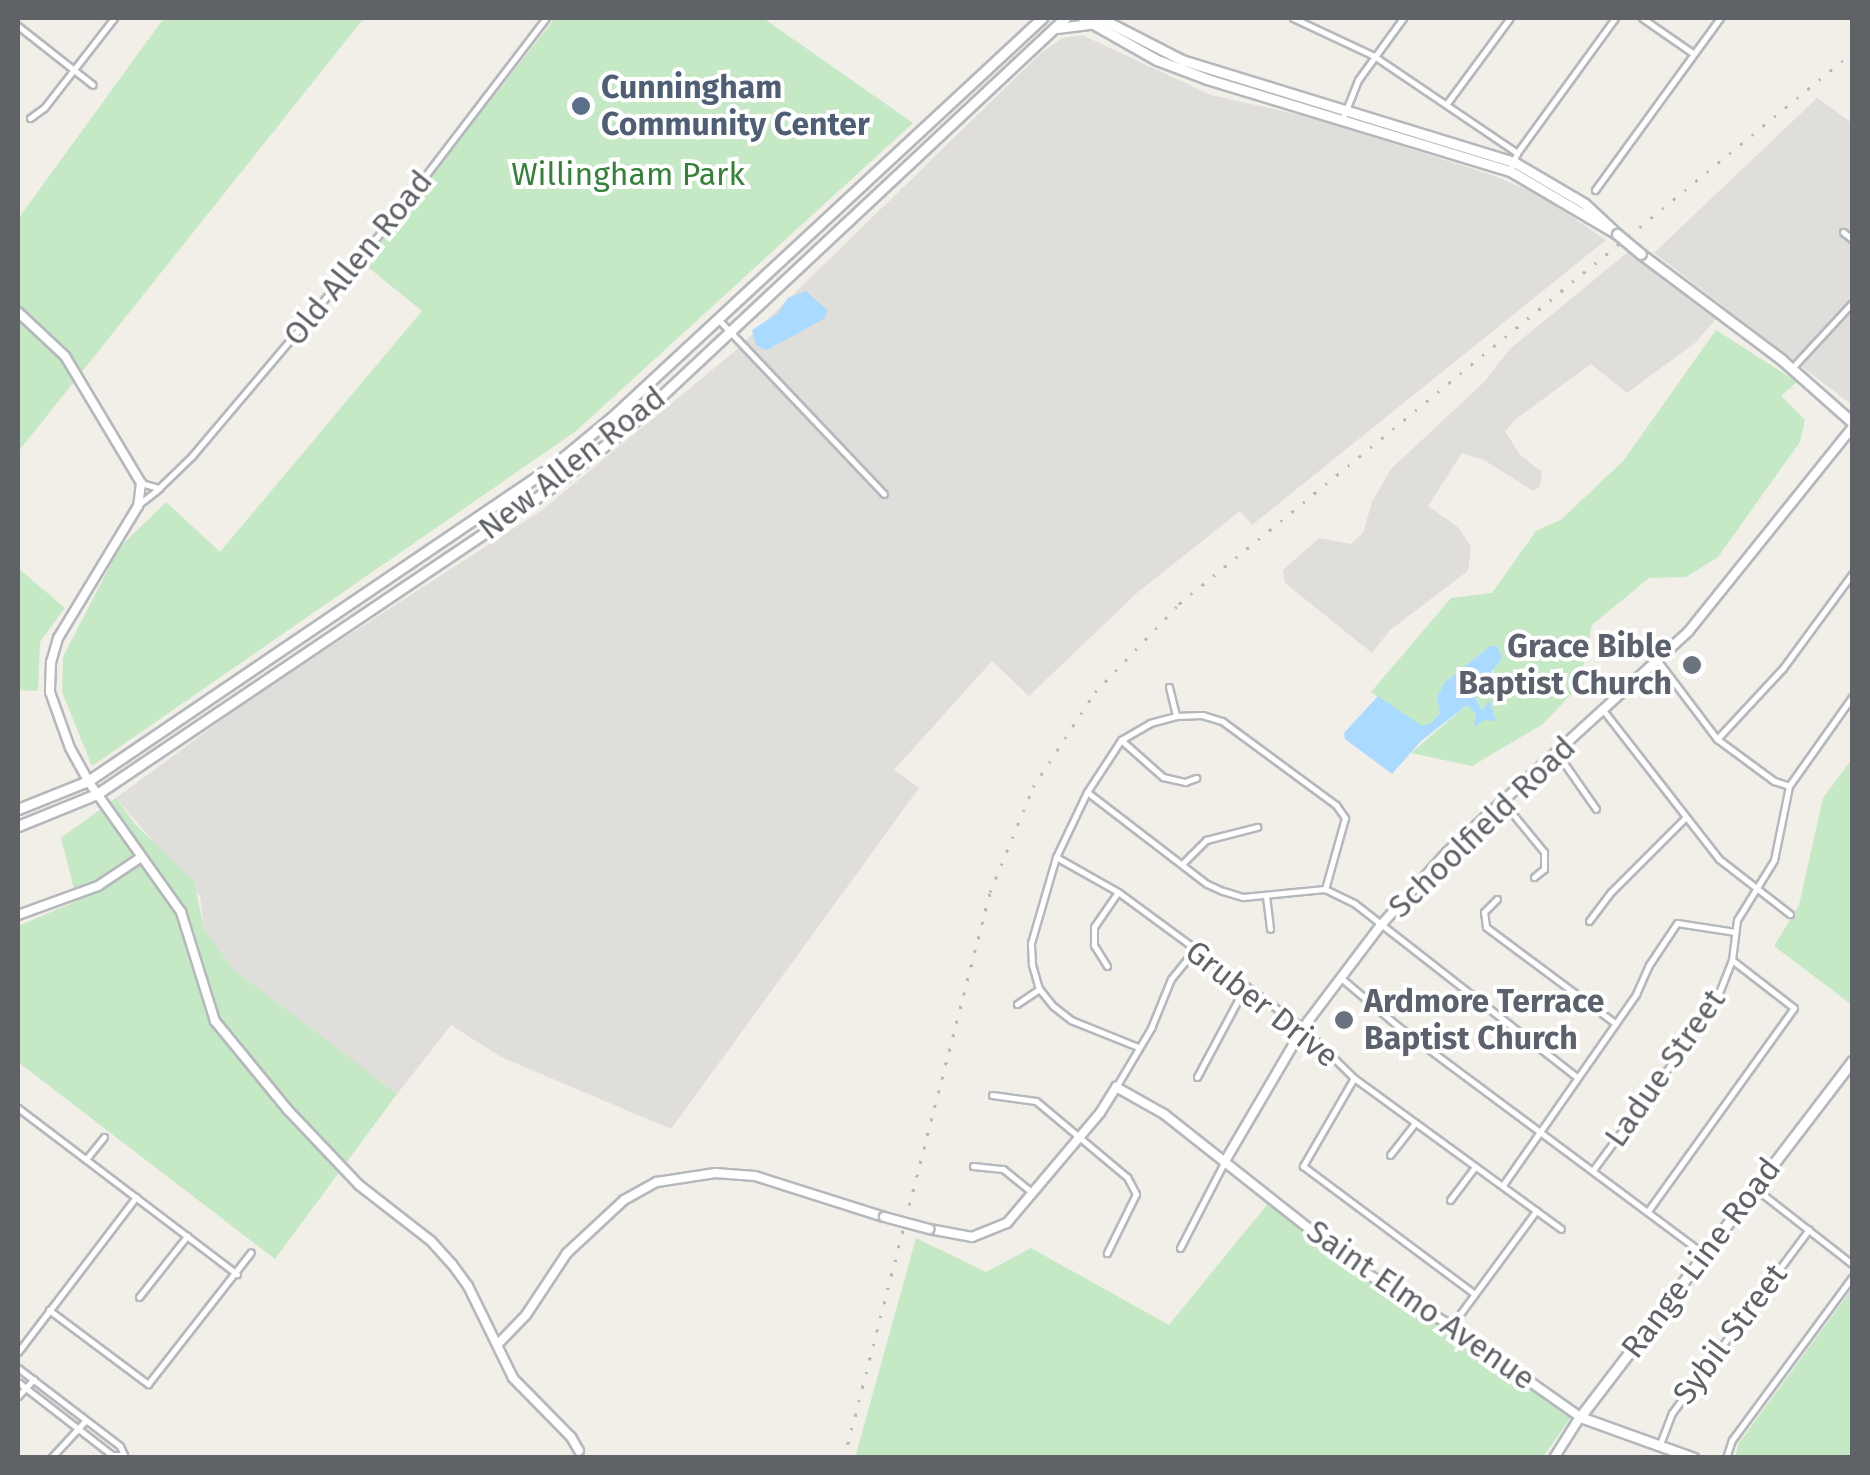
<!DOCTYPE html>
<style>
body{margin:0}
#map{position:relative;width:1870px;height:1475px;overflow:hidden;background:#f1efe8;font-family:"Fira Sans",sans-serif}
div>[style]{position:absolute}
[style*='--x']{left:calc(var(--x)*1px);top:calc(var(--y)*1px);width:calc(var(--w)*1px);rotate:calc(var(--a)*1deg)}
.industrial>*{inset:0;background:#e0deda}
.green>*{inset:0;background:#c5e8c5}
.water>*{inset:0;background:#aadaff}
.roads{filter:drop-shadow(2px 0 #b5b8bc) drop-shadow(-2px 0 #b5b8bc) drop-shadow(0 2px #b5b8bc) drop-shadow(0 -2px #b5b8bc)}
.minor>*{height:5px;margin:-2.5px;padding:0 2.5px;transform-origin:2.5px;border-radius:2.5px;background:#fff}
.tertiary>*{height:8px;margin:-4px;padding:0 4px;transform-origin:4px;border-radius:4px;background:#fff}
.secondary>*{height:9px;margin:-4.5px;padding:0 4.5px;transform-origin:4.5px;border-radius:4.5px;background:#fff}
.rail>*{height:2.5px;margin-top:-1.25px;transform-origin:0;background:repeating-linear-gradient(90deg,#b6b7b8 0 2.5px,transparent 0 14.5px)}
.bridges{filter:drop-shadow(2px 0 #b5b8bc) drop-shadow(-2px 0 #b5b8bc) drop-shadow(0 2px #b5b8bc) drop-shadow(0 -2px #b5b8bc)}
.tertiary-bridge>*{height:8px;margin:-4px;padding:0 4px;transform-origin:4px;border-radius:4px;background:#fff}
.secondary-bridge>*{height:9px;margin:-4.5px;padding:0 4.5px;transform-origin:4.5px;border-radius:4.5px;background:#fff}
.dots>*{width:28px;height:28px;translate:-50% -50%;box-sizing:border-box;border:5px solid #fff;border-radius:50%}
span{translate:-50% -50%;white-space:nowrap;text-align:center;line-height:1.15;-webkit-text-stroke:8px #fff;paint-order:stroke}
.service-label{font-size:32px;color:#4e5e75;font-weight:700}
.left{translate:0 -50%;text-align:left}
.park-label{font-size:32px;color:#348238}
.street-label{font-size:32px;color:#5f6368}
.worship-label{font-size:32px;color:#5b616d;font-weight:700}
.right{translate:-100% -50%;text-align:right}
.frame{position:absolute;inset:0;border:20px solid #5f6368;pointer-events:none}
</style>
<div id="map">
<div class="industrial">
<div style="clip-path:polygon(1082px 35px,1211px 95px,1313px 118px,1495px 176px,1541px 196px,1606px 240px,1252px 525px,1240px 511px,1138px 592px,1029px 696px,992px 661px,894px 770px,919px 788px,671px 1129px,501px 1057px,451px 1025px,397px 1094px,258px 993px,234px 970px,204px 929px,200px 896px,116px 798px,253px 697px,542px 510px,735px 351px,1040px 54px,1062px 38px)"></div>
<div style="clip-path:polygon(1817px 98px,1852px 123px,1852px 405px,1654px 253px)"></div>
<div style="clip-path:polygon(1628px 252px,1716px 319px,1695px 343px,1627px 393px,1591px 364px,1517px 418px,1505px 431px,1520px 455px,1542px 472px,1540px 486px,1533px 491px,1484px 460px,1462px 453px,1428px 506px,1459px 528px,1471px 547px,1468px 571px,1390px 630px,1372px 653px,1285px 583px,1283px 570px,1319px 538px,1351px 544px,1363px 533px,1372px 502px,1391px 469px,1484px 382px,1510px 349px)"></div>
</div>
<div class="green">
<div style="clip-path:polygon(164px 18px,364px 18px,18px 452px,18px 219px)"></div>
<div style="clip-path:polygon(555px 18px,763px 18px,913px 123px,576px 431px,92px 766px,62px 692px,63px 657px,119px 548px,166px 502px,220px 552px,422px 311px,363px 263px)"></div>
<div style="clip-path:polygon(1716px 330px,1797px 382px,1781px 396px,1805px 420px,1800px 442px,1718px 557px,1686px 577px,1649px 578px,1592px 625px,1579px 686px,1543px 724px,1472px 766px,1411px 753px,1467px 705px,1477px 715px,1475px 727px,1489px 701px,1482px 711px,1474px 695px,1494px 675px,1490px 646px,1444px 683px,1437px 697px,1440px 713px,1431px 723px,1422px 727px,1371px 692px,1451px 598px,1492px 593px,1536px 531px,1562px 519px,1624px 460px)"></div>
<div style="clip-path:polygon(18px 568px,65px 608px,40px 642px,38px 691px,18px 690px)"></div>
<div style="clip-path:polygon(1852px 759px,1852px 1005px,1774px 946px,1799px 905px,1823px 798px)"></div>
<div style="clip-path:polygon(116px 798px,135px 824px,194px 881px,204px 929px,234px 970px,397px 1094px,275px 1259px,18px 1062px,18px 926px,77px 901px,61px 838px)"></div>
<div style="clip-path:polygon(1270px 1201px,1572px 1416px,1543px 1457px,855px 1458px,916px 1238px,986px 1272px,1031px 1248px,1169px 1325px)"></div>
<div style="clip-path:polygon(1851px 1290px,1852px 1457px,1735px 1457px,1739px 1443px)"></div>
</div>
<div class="water">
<div style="clip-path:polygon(806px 291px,828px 311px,824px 319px,767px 350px,756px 345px,752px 330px,778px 313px,788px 298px)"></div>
<div style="clip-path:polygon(1490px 646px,1497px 646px,1502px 658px,1474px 695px,1482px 711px,1489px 700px,1496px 721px,1485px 720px,1474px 727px,1476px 714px,1467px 705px,1421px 741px,1392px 774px,1345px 739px,1344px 733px,1378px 696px,1422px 726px,1431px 723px,1440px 713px,1437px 697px,1444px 683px)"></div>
</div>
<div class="roads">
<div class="minor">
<div style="--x:1293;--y:18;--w:89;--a:25.1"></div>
<div style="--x:1374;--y:56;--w:173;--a:34.1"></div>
<div style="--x:1642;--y:18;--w:63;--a:34.7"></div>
<div style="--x:18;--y:26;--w:95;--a:38.2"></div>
<div style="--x:1448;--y:102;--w:104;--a:-53.6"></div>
<div style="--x:30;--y:118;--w:17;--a:-36"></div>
<div style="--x:44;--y:108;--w:114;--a:-52.1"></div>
<div style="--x:1343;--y:118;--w:41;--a:-68.5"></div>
<div style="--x:1358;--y:80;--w:77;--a:-54"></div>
<div style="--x:1510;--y:171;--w:19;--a:-69"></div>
<div style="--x:1517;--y:153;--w:167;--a:-54"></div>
<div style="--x:1595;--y:190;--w:213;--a:-54"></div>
<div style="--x:1843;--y:232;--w:11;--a:38"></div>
<div style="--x:718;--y:319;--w:241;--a:46.5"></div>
<div style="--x:1792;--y:368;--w:88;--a:-47.3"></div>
<div style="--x:141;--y:483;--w:19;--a:16"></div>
<div style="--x:159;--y:488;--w:46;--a:-44.1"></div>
<div style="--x:192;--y:456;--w:307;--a:-49.8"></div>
<div style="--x:390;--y:222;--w:257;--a:-52.6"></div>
<div style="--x:138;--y:505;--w:24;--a:-38"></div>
<div style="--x:1658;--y:661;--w:98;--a:52.9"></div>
<div style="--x:1717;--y:739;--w:71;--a:36.4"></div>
<div style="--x:1774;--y:781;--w:16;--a:18"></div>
<div style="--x:1169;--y:687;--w:30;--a:76"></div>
<div style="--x:1603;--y:710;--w:189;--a:52.1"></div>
<div style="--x:1719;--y:859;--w:90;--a:37.8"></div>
<div style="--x:1717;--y:739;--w:97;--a:-47.1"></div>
<div style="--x:1783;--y:668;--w:117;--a:-53.7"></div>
<div style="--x:1121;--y:740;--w:56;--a:41.4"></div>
<div style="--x:1163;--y:777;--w:23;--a:13"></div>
<div style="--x:1185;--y:782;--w:12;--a:-20"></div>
<div style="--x:1557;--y:753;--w:68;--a:55.1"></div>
<div style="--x:1087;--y:792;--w:151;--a:37.5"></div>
<div style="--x:1207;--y:884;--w:17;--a:24"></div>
<div style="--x:1223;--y:891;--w:21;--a:17"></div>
<div style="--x:1243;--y:897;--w:82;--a:-5.6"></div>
<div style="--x:1325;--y:889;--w:32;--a:26"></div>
<div style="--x:1354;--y:903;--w:283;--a:38"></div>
<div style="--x:1503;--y:802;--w:65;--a:50.6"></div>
<div style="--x:1544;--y:852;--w:17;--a:90"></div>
<div style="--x:1544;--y:869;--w:13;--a:141"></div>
<div style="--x:1056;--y:857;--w:71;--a:29.4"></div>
<div style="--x:1118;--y:892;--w:230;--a:36.3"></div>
<div style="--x:1303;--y:1028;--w:71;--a:44.4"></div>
<div style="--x:1354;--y:1078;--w:256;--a:36.1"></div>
<div style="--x:1182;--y:864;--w:34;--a:-45"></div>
<div style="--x:1206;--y:840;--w:53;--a:-14.3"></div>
<div style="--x:1266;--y:896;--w:33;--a:83"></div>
<div style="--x:1497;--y:899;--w:18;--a:135"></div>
<div style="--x:1484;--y:912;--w:15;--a:82"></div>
<div style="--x:1486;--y:927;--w:162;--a:36.7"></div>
<div style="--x:1589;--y:921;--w:36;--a:-53"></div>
<div style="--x:1611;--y:892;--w:105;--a:-45"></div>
<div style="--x:1107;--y:966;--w:25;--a:-122"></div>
<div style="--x:1094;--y:945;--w:18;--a:-90"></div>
<div style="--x:1094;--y:927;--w:42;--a:-55.6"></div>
<div style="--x:1341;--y:978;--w:76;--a:40.2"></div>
<div style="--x:1399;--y:1027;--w:380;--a:36.7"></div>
<div style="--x:1017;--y:1004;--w:27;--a:-34"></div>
<div style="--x:1138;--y:1047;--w:72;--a:-158.1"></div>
<div style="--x:1071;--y:1020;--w:23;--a:-142"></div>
<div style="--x:1053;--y:1006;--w:22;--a:-129"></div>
<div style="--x:1039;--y:989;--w:26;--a:-106"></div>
<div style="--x:1032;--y:964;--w:21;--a:-93"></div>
<div style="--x:1031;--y:943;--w:90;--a:-73.8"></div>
<div style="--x:1056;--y:857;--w:72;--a:-64.5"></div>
<div style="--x:1087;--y:792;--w:62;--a:-56.8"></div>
<div style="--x:1121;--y:740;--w:34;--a:-30"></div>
<div style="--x:1150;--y:723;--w:27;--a:-15"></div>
<div style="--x:1176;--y:716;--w:26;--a:-2"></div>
<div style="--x:1202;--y:715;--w:21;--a:17"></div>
<div style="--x:1222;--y:721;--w:142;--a:36.4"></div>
<div style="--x:1336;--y:805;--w:16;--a:55"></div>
<div style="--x:1345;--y:818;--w:74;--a:105.7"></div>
<div style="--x:1197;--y:1077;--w:100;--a:-61.9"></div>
<div style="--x:1354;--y:1078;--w:102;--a:120.1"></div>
<div style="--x:1303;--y:1166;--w:214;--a:36.7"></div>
<div style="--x:1116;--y:1087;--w:69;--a:-59.3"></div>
<div style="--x:1151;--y:1028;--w:53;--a:-67.8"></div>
<div style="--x:1171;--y:979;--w:38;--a:-51"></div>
<div style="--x:992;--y:1095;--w:44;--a:7.8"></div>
<div style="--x:1036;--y:1101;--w:119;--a:39.9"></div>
<div style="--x:1127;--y:1177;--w:19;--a:62"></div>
<div style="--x:1136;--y:1194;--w:66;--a:116.2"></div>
<div style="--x:18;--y:1108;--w:275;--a:37.2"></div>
<div style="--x:1390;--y:1155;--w:41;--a:-52"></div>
<div style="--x:87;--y:1158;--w:27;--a:-51"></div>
<div style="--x:973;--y:1166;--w:30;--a:6"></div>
<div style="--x:1003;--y:1169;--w:38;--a:39"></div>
<div style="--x:1593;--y:1170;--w:202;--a:-53.5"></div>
<div style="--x:1713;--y:1008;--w:52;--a:-68.4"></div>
<div style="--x:1732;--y:960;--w:40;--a:-82.9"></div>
<div style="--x:1737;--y:920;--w:70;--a:-58.3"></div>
<div style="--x:1774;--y:860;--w:76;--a:-78.5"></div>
<div style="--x:1789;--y:786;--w:109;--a:-54.7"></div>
<div style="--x:1503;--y:1185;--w:233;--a:-55.1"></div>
<div style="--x:1636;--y:994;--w:32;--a:-66"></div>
<div style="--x:1649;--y:965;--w:50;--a:-56.3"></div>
<div style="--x:1677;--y:923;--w:59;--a:8.8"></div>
<div style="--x:1756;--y:1189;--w:122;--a:38"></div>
<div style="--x:1450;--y:1200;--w:41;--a:-52.9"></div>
<div style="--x:1648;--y:1211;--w:250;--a:-54.3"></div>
<div style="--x:1794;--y:1008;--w:78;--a:-142.3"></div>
<div style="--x:1180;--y:1248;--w:98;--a:-62.7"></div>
<div style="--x:139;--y:1297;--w:78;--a:-51.8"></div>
<div style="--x:49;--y:1310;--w:124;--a:36.8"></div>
<div style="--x:148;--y:1384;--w:167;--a:-52"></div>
<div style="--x:1452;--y:1325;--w:142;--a:-53.6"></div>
<div style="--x:18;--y:1352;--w:195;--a:-52.7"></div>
<div style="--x:18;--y:1368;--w:128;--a:37.4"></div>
<div style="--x:120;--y:1446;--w:10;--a:66"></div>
<div style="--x:124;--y:1455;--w:12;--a:180"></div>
<div style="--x:112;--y:1455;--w:119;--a:-142.2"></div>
<div style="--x:18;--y:1396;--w:23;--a:-47"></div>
<div style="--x:1660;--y:1444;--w:33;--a:-69"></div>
<div style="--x:1672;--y:1413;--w:229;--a:-53.3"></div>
<div style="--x:51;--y:1458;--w:50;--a:-47.4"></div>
<div style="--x:1726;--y:1458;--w:19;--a:-72"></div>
<div style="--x:1732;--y:1440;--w:202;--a:-53.6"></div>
</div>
<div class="tertiary">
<div style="--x:18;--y:312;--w:64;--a:43.1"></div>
<div style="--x:65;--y:356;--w:148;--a:59.1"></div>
<div style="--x:141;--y:483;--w:23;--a:97"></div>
<div style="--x:138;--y:506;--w:154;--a:121.2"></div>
<div style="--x:58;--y:638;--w:25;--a:106"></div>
<div style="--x:51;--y:662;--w:30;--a:92"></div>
<div style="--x:50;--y:692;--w:59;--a:70.3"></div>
<div style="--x:70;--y:748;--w:38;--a:61"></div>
<div style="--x:88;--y:781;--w:161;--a:54.6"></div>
<div style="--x:181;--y:912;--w:114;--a:72.7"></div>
<div style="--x:215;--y:1021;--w:114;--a:50.7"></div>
<div style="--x:287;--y:1109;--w:105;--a:46.5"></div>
<div style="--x:359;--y:1185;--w:91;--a:37.9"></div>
<div style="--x:431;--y:1241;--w:31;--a:48"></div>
<div style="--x:452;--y:1264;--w:27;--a:54"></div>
<div style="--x:468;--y:1286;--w:102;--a:63.9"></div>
<div style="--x:513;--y:1378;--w:83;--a:45.5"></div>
<div style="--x:571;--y:1437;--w:16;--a:60"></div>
<div style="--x:18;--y:915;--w:85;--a:-19.9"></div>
<div style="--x:98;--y:886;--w:50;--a:-33.7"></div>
<div style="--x:1225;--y:1161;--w:154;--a:-59.6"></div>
<div style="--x:1303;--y:1028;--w:129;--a:-52.9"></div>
<div style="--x:1381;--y:925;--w:98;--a:-47.9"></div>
<div style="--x:1447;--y:852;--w:326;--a:-42.4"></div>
<div style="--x:1688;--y:632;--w:262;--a:-51.2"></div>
<div style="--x:929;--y:1229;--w:44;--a:10.5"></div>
<div style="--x:972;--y:1237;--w:38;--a:-22"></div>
<div style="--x:1007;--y:1223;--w:144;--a:-49.8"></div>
<div style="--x:1100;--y:1113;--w:31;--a:-58"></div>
<div style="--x:1116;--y:1087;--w:55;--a:29.4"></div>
<div style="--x:1164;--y:1114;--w:253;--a:38.3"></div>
<div style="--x:1363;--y:1271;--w:104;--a:32"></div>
<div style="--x:1451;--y:1326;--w:158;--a:35.2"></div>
<div style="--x:1580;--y:1417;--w:49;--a:122.4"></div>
<div style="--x:498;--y:1344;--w:40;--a:-46"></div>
<div style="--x:526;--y:1315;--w:74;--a:-56.5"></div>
<div style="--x:567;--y:1253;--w:78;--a:-42.9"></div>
<div style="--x:624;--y:1200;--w:38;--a:-29"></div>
<div style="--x:657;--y:1182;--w:59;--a:-8.8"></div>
<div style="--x:715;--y:1173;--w:40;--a:4.3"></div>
<div style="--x:755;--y:1176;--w:135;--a:17.6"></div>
</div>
<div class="secondary">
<div style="--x:1083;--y:18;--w:85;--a:29.6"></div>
<div style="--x:1157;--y:60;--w:53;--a:20.8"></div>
<div style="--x:1207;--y:79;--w:317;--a:16.9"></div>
<div style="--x:1510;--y:171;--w:124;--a:30.5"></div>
<div style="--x:1100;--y:18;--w:92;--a:27.1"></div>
<div style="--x:1182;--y:60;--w:347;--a:17.1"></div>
<div style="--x:1514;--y:162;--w:82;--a:30.6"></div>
<div style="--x:1585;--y:204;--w:41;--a:43"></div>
<div style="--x:1057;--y:28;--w:34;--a:-7"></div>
<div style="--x:1641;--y:254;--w:176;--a:36.9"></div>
<div style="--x:1782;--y:360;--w:94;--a:41.5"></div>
<div style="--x:18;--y:809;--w:75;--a:-21.8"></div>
<div style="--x:88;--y:781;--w:563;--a:-34.14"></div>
<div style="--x:554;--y:465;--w:75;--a:-39.6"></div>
<div style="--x:612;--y:417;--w:587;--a:-42.86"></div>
<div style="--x:18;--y:826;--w:85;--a:-22.1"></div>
<div style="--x:97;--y:794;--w:540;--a:-33.98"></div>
<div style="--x:545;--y:492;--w:101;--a:-37.8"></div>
<div style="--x:625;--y:430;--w:603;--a:-43.12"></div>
<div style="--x:1694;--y:1458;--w:121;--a:-160.2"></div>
<div style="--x:1580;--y:1417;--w:448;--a:-52.6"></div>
</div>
</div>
<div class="rail">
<div style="--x:844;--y:1458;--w:585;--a:-75.54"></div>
<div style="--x:990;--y:892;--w:113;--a:-67.7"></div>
<div style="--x:1033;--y:787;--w:113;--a:-56.9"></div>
<div style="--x:1095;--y:692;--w:122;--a:-46.3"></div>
<div style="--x:1179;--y:604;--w:870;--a:-39.31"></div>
</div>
<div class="bridges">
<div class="tertiary-bridge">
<div style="--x:884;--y:1217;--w:47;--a:14.9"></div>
</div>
<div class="secondary-bridge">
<div style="--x:1617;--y:234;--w:31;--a:40"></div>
</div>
</div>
<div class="dots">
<div style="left:581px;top:106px;background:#5c6f8a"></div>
<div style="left:1692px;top:665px;background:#6b7280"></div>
<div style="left:1344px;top:1020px;background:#6b7280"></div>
</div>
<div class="service-label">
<span class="left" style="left:601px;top:106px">Cunningham<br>Community Center</span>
</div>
<div class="park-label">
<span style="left:628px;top:174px">Willingham Park</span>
</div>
<div class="street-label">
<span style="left:358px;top:258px;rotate:-51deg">Old Allen Road</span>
<span style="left:572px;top:463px;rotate:-38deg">New Allen Road</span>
<span style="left:1482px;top:827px;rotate:-44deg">Schoolfield Road</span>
<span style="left:1262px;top:1004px;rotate:38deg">Gruber Drive</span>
<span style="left:1665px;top:1068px;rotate:-55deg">Ladue Street</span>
<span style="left:1701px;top:1258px;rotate:-53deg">Range Line Road</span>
<span style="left:1421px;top:1305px;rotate:35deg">Saint Elmo Avenue</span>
<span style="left:1730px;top:1334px;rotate:-53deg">Sybil Street</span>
</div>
<div class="worship-label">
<span class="right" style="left:1672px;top:665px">Grace Bible<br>Baptist Church</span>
<span class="left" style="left:1364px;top:1020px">Ardmore Terrace<br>Baptist Church</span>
</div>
<div class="frame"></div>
</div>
